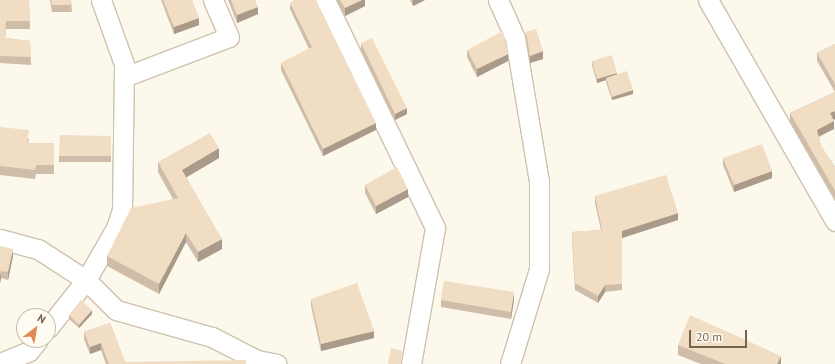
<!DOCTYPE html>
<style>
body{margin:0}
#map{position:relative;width:835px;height:364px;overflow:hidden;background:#fcf8eb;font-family:"PT Sans",sans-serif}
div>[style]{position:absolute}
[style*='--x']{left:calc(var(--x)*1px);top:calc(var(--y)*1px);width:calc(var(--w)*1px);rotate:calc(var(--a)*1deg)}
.roads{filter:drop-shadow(1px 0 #cec2b0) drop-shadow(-1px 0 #cec2b0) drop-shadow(0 1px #cec2b0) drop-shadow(0 -1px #cec2b0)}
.street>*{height:19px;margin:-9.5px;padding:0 9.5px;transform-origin:9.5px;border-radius:9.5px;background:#fff}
.wall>*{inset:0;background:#cfbda9}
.shaded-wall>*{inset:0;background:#a99a89}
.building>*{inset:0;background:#f1dcc4}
span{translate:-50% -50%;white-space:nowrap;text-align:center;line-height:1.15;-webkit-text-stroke:3px #fefbf2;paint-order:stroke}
.north{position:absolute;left:16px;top:308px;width:40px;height:40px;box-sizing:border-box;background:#fefbf2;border:1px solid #c8beb0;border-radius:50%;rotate:31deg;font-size:11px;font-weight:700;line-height:16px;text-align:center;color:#77634e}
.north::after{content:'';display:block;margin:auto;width:14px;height:18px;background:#e18a56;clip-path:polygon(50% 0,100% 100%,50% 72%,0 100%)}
.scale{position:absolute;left:689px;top:330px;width:58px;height:18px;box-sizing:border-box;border:2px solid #77634e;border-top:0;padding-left:5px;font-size:12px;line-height:14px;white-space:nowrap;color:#77634e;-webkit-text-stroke:3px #fefbf2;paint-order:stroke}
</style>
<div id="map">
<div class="roads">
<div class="street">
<div style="--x:325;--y:0;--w:253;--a:64.2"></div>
<div style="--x:435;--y:228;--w:138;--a:100"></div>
<div style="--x:498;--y:0;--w:42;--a:65.9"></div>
<div style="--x:515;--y:38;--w:145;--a:80.5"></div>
<div style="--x:539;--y:181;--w:88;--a:90"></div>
<div style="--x:539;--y:269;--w:99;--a:107"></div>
<div style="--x:708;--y:0;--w:255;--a:60.1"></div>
<div style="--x:124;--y:77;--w:112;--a:-20.9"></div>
<div style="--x:229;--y:37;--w:40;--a:-113.4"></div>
<div style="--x:0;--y:239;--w:39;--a:15"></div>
<div style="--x:38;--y:249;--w:57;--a:32.9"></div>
<div style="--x:86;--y:280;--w:42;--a:45"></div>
<div style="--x:116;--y:310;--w:100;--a:15.7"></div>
<div style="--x:212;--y:337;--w:51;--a:27.1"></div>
<div style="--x:257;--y:360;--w:20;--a:11"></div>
<div style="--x:48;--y:328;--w:61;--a:-51.6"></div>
<div style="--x:86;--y:280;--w:60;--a:-60"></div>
<div style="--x:116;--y:228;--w:19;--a:-72"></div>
<div style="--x:122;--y:210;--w:146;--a:-89.2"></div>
<div style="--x:124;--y:64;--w:68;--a:-109.8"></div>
<div style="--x:0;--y:363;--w:31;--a:-22"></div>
<div style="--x:29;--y:351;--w:14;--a:-51"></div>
</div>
</div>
<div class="wall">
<div style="clip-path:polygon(0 0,29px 0,30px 29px,6px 29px,5px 38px,30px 41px,31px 65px,0 63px)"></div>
<div style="clip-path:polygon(50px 0,71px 0,72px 12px,52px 12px)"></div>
<div style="clip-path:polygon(161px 0,192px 0,199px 25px,174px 34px)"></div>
<div style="clip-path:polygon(228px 0,255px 0,258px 14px,237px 23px)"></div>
<div style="clip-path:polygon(336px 0,365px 0,365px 6px,345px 16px)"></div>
<div style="clip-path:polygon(410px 0,425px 0,413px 6px)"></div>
<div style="clip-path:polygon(290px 3px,376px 130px,323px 156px,281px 70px,281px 63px,309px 49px,290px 9px)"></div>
<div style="clip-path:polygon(526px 32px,543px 59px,530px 63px,526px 39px)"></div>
<div style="clip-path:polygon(361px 43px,407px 114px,395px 120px,361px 50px)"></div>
<div style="clip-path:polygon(835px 44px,835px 119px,834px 120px,834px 129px,819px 137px,821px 146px,835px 167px,835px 199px,790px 121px,790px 113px,835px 92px,817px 61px,817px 53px)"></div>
<div style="clip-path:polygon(467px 50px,508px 61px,477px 77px,467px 57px)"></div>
<div style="clip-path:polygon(592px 61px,617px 75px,633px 94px,612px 100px,606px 82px,606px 80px,597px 83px,592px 65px)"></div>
<div style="clip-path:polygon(0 127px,29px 139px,28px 143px,54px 143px,54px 174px,36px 174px,35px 179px,0 175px)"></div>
<div style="clip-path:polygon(111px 136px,111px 162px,59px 162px,59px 156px)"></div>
<div style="clip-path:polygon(219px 158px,186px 177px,222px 249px,198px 262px,186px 242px,159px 294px,107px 266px,107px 256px,173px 199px,158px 172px,158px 162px)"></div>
<div style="clip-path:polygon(723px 158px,772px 178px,734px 192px,723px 165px)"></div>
<div style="clip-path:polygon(365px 185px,408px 197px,376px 214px,365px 193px)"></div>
<div style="clip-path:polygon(595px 196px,678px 220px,622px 238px,622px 290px,605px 292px,598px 303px,575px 290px,572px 239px,572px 232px,601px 230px,595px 203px)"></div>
<div style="clip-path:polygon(0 246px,13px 256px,8px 280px,1px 278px,0 283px)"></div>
<div style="clip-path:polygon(311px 299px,374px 338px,321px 351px,311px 306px)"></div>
<div style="clip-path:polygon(441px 300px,514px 300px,511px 319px,441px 307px)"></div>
<div style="clip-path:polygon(92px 314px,79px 328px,69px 319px,69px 315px)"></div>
<div style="clip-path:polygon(110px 323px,125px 362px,246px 364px,106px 364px,101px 350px,90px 354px,84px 339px,84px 332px)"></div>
<div style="clip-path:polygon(678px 345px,781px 364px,701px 364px,678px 355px)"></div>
</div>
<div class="shaded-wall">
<div style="clip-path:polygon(362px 0,365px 0,365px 6px,345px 16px,345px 8px)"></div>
<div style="clip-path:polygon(413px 0,425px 0,413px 6px)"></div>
<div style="clip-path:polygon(258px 7px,258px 14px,237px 23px,237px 15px)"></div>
<div style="clip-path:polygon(199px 18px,199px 25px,174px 34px,174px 27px)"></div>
<div style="clip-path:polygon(543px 51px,543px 59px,530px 63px,530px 56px)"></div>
<div style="clip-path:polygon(508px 54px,508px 61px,477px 77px,477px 69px)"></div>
<div style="clip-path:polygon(617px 73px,617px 77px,606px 78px,606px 80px,597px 83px,597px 79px)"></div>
<div style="clip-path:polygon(633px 90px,633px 94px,612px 100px,612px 97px)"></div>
<div style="clip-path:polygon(407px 108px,407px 114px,395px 120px,395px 114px)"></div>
<div style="clip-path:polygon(835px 111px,835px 119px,830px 121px,830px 113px)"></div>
<div style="clip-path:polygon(834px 121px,834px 129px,817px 137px,817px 130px)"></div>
<div style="clip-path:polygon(376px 123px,376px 130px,323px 156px,323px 149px)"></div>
<div style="clip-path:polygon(219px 148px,219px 158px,182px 180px,182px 170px)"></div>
<div style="clip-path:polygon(772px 171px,772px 178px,734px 192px,734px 185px)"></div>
<div style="clip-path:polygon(408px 189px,408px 197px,376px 214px,376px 206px)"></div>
<div style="clip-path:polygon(678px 213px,678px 220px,622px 238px,622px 231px)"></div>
<div style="clip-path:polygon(186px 233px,186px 242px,159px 294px,159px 284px)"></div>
<div style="clip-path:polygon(222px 239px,222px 249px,198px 262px,198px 252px)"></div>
<div style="clip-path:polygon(13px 249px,13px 256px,8px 280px,8px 272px)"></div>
<div style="clip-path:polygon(1px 271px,1px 278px,0 283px,0 276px)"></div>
<div style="clip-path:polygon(605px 285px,605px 292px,598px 303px,598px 296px)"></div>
<div style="clip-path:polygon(514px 292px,514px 300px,511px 319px,511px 312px)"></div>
<div style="clip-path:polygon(92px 310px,92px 314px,79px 328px,79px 325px)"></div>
<div style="clip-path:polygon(374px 331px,374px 338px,321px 351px,321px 344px)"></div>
<div style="clip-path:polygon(101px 343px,101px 350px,90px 354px,90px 347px)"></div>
<div style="clip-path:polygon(781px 356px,781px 364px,777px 364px)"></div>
</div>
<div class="building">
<div style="clip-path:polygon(0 0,29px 0,30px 21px,6px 21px,5px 38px,30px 41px,31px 57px,0 56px)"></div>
<div style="clip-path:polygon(51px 0,71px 0,72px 5px,52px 5px)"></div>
<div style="clip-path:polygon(163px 0,192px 0,199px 18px,174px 27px)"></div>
<div style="clip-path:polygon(231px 0,255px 0,258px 7px,237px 15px)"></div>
<div style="clip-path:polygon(294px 0,316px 0,376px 123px,323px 149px,281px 63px,312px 47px,290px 3px)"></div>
<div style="clip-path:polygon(340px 0,362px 0,345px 8px)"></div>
<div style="clip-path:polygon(536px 29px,543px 51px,530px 56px,526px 32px)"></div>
<div style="clip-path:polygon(503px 31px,508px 54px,477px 69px,467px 50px)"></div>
<div style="clip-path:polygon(372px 38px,407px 108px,395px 114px,361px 43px)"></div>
<div style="clip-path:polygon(835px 44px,835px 84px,817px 53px)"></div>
<div style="clip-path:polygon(612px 55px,617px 73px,597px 79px,592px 61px)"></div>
<div style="clip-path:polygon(627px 71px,633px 90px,612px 97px,606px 78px)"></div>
<div style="clip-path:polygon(835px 92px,835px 111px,830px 113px,834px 121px,817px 130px,821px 146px,835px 167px,835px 191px,790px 113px)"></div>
<div style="clip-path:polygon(0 127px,29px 130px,27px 143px,54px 143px,54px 165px,36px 165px,35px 170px,0 166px)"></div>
<div style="clip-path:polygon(210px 133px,219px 148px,182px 170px,222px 239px,198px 252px,186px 233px,159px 284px,107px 256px,131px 208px,178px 198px,158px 162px)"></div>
<div style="clip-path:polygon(60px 135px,111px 136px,111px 156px,59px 156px)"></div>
<div style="clip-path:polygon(762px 144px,772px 171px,734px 185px,723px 158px)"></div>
<div style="clip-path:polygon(397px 167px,408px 189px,376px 206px,365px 185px)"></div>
<div style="clip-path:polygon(666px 175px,678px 213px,622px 231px,622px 284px,605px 285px,598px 296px,575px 283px,572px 232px,602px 230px,595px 196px)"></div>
<div style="clip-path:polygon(0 246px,13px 249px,8px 272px,1px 271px,0 276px)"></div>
<div style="clip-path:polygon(444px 281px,514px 292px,511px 312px,441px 300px)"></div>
<div style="clip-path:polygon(357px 283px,374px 331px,321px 344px,311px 299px)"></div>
<div style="clip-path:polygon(81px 300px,92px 310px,79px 325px,69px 315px)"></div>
<div style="clip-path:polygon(690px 315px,781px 356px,777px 364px,725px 364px,678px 345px)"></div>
<div style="clip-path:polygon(110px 323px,125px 362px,246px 360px,246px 364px,109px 364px,101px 343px,90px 347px,84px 332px)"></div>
<div style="clip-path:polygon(391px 348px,402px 351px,401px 364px,388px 364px)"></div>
</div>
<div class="north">N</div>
<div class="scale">20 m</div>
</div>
